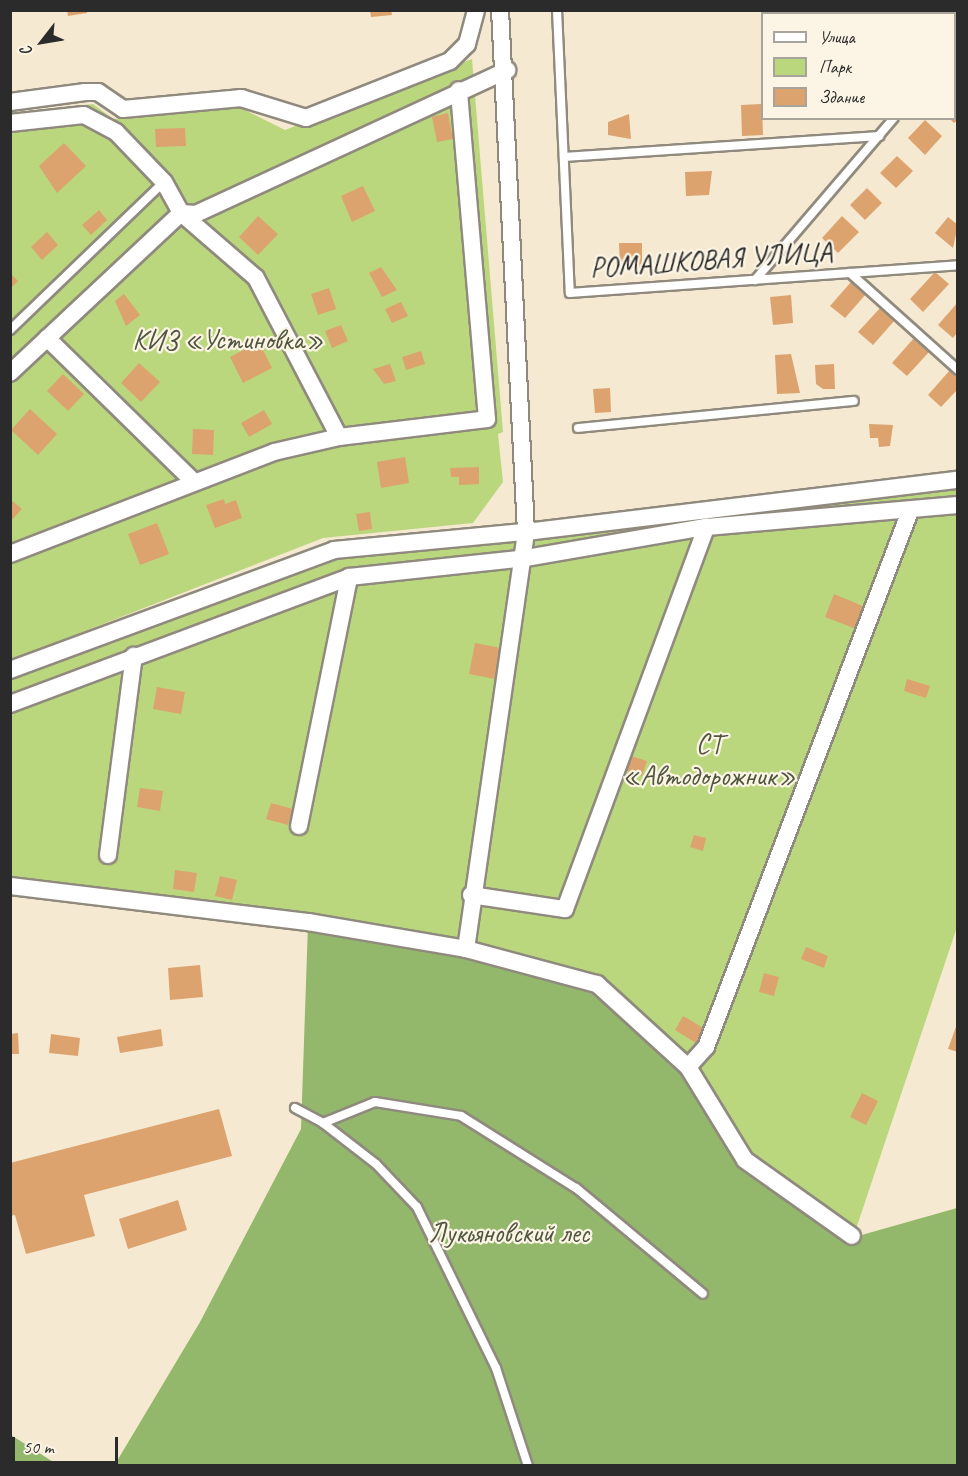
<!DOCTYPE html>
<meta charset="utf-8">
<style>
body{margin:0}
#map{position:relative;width:968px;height:1476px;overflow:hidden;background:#f6e9d1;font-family:Caveat,sans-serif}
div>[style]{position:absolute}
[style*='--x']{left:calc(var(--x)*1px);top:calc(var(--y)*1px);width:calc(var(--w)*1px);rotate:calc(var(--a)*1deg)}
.green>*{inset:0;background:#bad77d}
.forest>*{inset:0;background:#93b86c}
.building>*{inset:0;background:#dca36e}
.roads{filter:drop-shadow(2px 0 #908a7e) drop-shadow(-2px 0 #908a7e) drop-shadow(0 2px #908a7e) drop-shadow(0 -2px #908a7e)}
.lane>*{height:8px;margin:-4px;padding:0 4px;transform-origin:4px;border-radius:4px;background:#fff}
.street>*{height:16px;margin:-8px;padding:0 8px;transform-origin:8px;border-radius:8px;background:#fff}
span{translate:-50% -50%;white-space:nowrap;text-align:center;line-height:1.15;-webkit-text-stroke:4.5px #fcf5e5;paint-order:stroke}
.street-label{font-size:28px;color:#2b2b2b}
.park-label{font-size:28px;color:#4f5640}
.frame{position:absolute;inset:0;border:12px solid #2b2b2b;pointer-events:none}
.legend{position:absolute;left:761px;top:12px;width:195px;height:108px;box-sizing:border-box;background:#fcf5e5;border:2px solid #a8a49b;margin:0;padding:8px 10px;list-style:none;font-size:18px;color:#2b2b2b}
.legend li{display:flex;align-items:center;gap:12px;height:30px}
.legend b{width:30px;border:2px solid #a8a49b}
.north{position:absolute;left:12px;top:12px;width:60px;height:60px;-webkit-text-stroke:4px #fcf5e5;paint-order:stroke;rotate:239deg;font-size:16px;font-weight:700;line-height:24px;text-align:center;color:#2b2b2b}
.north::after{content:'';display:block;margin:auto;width:21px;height:27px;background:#2b2b2b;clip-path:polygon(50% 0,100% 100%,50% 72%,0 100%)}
.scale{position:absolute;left:12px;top:1437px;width:106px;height:27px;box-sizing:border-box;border:3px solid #2b2b2b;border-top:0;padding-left:8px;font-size:18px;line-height:21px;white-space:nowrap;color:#2b2b2b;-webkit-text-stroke:4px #fcf5e5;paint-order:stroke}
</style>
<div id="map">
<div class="green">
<div style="clip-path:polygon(472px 59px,503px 432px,498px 434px,503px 482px,473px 523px,323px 538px,11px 660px,11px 113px,93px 104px,113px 119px,241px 108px,285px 130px)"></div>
<div style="clip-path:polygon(957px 480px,957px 927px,854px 1235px,749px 1155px,691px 1064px,528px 961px,11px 885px,11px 670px,334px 550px)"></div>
</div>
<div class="forest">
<div style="clip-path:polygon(308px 924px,489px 957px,596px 986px,648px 1028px,742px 1163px,851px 1238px,957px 1208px,957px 1465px,114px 1466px,200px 1322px,301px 1129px)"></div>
<div style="clip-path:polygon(11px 1435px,58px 1465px,11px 1465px)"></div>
</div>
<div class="building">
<div style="clip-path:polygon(67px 10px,87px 10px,87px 13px,68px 16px)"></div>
<div style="clip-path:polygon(370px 10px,391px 10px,392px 15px,371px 17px)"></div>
<div style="clip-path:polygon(954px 89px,958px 120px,954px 123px,949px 118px,954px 118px)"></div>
<div style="clip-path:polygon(762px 104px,763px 135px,742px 136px,741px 105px)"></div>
<div style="clip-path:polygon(448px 113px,453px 139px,437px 142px,432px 117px)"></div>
<div style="clip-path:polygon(629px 114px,631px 139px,608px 135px,608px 122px)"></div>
<div style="clip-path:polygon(925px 120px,942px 136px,925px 155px,908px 138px)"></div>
<div style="clip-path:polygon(185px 128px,186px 146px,156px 147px,155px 129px)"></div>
<div style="clip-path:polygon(64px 143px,86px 166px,57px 193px,39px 166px)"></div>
<div style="clip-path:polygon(897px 156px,913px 171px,896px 188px,880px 173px)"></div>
<div style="clip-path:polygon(712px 171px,709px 195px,686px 196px,685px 172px)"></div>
<div style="clip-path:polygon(363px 186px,375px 211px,352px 222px,341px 196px)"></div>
<div style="clip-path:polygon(867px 188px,882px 203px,865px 220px,850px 205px)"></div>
<div style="clip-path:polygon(99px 210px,107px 220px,91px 235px,82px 225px)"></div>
<div style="clip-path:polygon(258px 216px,278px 234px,258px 255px,239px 237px)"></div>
<div style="clip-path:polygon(842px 216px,859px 232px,838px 253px,822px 238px)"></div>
<div style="clip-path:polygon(948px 217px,958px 225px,953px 248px,935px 233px)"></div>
<div style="clip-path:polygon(47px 232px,58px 245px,42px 260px,31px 247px)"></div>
<div style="clip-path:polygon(619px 243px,642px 243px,642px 268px,620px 269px)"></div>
<div style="clip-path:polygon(381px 267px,397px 290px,382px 297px,369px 273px)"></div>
<div style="clip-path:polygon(935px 272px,949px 284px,923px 312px,910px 299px)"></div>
<div style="clip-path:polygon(10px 273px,18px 281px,10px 289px)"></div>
<div style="clip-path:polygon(851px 282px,866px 294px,845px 318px,830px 306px)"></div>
<div style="clip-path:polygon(329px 288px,336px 309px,318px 315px,311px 294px)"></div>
<div style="clip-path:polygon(124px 294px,140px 315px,126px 326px,115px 301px)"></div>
<div style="clip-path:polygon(791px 295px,793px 323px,773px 325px,770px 297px)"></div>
<div style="clip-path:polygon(401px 302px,408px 316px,392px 323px,385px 309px)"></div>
<div style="clip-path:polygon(958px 302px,958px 332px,953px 338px,938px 325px)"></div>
<div style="clip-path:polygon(881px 307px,895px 320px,873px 345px,858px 332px)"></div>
<div style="clip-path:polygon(341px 325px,348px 341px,332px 348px,325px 331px)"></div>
<div style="clip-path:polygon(914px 338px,929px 352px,907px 376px,892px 363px)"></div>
<div style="clip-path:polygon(259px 342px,272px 368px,243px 383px,230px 357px)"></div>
<div style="clip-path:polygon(421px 351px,425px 364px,406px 370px,402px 357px)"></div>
<div style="clip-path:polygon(791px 354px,800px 393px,777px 394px,775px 355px)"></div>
<div style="clip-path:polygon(139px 363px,160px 382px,141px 402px,121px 383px)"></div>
<div style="clip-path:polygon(390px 364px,396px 381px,384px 384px,373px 369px)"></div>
<div style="clip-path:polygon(834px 364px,835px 389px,823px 389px,816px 384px,815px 365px)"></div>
<div style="clip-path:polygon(950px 370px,958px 376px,958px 389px,941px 407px,928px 395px)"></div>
<div style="clip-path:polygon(63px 374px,84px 394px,68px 411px,47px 391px)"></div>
<div style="clip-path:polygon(610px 388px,611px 412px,595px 413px,593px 389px)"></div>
<div style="clip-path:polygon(30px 409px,57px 434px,38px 455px,11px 430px)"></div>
<div style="clip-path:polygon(264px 410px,272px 424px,249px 437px,241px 423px)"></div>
<div style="clip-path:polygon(869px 424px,893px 425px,890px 446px,879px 447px,878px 438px,870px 438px)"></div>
<div style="clip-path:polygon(193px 429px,214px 430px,213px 455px,192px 454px)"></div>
<div style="clip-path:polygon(405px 457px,409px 483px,381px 488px,377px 462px)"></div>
<div style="clip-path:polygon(479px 467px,479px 484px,459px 485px,459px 477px,451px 477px,450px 468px)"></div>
<div style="clip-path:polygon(10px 499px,22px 509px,10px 522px)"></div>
<div style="clip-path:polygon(224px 499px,225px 504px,236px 500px,242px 518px,215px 528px,206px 505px)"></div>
<div style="clip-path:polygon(370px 512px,372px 529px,359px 531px,356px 514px)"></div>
<div style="clip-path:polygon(157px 523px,169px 554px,140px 565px,128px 534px)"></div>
<div style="clip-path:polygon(834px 594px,865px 607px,856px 629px,825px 617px)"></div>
<div style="clip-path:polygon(475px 643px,501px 648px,495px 679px,469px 674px)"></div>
<div style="clip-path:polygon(907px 679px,930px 686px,926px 698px,904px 691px)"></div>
<div style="clip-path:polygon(157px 687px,185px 692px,181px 714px,153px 709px)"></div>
<div style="clip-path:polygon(628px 755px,647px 761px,642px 776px,624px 770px)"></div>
<div style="clip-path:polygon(140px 788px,163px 791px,160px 811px,137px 807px)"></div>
<div style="clip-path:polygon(271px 803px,293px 809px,288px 825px,266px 819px)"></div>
<div style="clip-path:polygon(694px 835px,706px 838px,703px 851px,690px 847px)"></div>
<div style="clip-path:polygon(175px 870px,197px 873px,194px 892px,173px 889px)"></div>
<div style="clip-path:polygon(220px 876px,237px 880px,232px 900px,215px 896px)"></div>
<div style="clip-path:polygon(806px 947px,828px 956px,824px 968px,801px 959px)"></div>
<div style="clip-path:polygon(200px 965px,203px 997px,170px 1000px,168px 968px)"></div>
<div style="clip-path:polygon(764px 973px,779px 977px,774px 996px,759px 992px)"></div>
<div style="clip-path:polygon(683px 1016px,705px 1029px,696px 1043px,675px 1030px)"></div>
<div style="clip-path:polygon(958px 1021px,958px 1052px,948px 1049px)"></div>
<div style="clip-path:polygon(161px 1029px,163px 1046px,120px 1053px,117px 1037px)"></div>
<div style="clip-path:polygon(18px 1033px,19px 1054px,10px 1054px,10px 1034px)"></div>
<div style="clip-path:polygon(51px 1034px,80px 1038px,78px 1056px,49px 1053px)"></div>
<div style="clip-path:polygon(862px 1093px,878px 1101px,866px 1125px,850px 1117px)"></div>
<div style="clip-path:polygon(219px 1109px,232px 1156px,84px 1195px,95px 1236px,26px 1254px,15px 1215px,10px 1216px,10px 1163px)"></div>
<div style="clip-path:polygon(178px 1200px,187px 1230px,128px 1249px,119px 1219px)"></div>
</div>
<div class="roads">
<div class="lane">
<div style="--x:557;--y:10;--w:283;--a:87.4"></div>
<div style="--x:570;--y:293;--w:389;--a:-4.1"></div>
<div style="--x:564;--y:157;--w:316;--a:-3.8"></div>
<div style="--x:850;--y:273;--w:145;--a:41.9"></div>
<div style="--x:755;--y:280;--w:213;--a:-49.4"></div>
<div style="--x:10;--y:330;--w:214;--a:-43.9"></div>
<div style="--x:578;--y:428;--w:277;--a:-5.6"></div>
<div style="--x:295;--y:1108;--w:32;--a:28"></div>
<div style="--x:323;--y:1123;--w:56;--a:-22"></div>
<div style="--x:375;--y:1102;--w:87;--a:9.2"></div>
<div style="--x:461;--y:1116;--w:136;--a:32.1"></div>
<div style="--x:576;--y:1188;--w:165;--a:39.8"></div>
<div style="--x:323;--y:1123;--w:67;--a:37.7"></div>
<div style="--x:376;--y:1164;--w:59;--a:46.4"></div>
<div style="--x:417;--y:1207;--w:179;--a:63.9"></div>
<div style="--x:496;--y:1368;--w:103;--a:71.9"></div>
</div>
<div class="street">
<div style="--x:10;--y:102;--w:76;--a:-7.6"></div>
<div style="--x:85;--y:92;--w:13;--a:0"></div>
<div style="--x:98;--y:92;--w:30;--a:34"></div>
<div style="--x:123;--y:109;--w:119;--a:-5.3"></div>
<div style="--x:241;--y:98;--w:68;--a:17.1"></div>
<div style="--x:306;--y:118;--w:155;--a:-21.6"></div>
<div style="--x:450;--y:61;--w:24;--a:-45"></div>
<div style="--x:467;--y:44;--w:35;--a:-75"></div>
<div style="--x:10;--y:123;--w:74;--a:-6.2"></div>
<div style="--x:84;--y:115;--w:36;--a:28"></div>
<div style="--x:116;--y:132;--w:69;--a:46.2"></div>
<div style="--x:164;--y:182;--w:35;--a:61"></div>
<div style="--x:181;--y:213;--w:99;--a:40.9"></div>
<div style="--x:256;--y:278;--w:179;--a:62.4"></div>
<div style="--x:47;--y:338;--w:204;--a:44.4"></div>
<div style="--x:10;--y:373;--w:234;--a:-43.1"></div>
<div style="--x:181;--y:213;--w:15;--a:4"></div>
<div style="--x:196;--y:214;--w:343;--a:-24.8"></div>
<div style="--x:10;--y:554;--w:283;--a:-21.1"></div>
<div style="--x:274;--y:452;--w:67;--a:-13"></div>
<div style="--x:339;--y:437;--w:149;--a:-6.9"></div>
<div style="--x:487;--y:419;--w:330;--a:-94.9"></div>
<div style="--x:10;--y:670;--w:346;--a:-20.3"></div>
<div style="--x:334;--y:550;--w:193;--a:-5.4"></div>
<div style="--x:526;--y:532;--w:523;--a:-92.85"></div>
<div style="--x:10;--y:704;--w:362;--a:-20.5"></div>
<div style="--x:349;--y:577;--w:178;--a:-6.1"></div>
<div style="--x:526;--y:558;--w:183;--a:-9.8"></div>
<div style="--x:299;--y:826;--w:254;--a:-78.6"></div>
<div style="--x:108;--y:855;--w:201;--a:-82.6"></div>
<div style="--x:10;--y:886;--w:300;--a:6.9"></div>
<div style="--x:308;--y:922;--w:160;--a:9.7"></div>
<div style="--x:466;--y:949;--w:136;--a:15"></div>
<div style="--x:597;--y:984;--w:123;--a:42.4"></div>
<div style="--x:688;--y:1067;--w:109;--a:58.5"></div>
<div style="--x:745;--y:1160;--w:131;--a:35.4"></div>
<div style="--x:471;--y:895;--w:95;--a:8.5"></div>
<div style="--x:565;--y:909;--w:407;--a:-69.7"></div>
<div style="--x:706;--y:527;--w:253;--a:-5"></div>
<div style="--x:466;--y:949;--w:421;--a:-81.8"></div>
<div style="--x:526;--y:532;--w:435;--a:-6.9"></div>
<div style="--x:688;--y:1067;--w:27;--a:-48"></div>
<div style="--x:706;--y:1047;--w:574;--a:-69.16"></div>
</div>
</div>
<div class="street-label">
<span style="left:711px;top:260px;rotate:-4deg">РОМАШКОВАЯ УЛИЦА</span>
</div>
<div class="park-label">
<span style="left:228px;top:340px">КИЗ «Устиновка»</span>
<span style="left:709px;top:760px">СТ<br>«Автодорожник»</span>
<span style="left:509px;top:1233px">Лукьяновский лес</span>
</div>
<div class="frame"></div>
<ul class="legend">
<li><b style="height:8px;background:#fff"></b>Улица</li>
<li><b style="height:16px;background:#bad77d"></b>Парк</li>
<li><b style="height:16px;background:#dca36e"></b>Здание</li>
</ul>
<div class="north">С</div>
<div class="scale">50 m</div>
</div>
